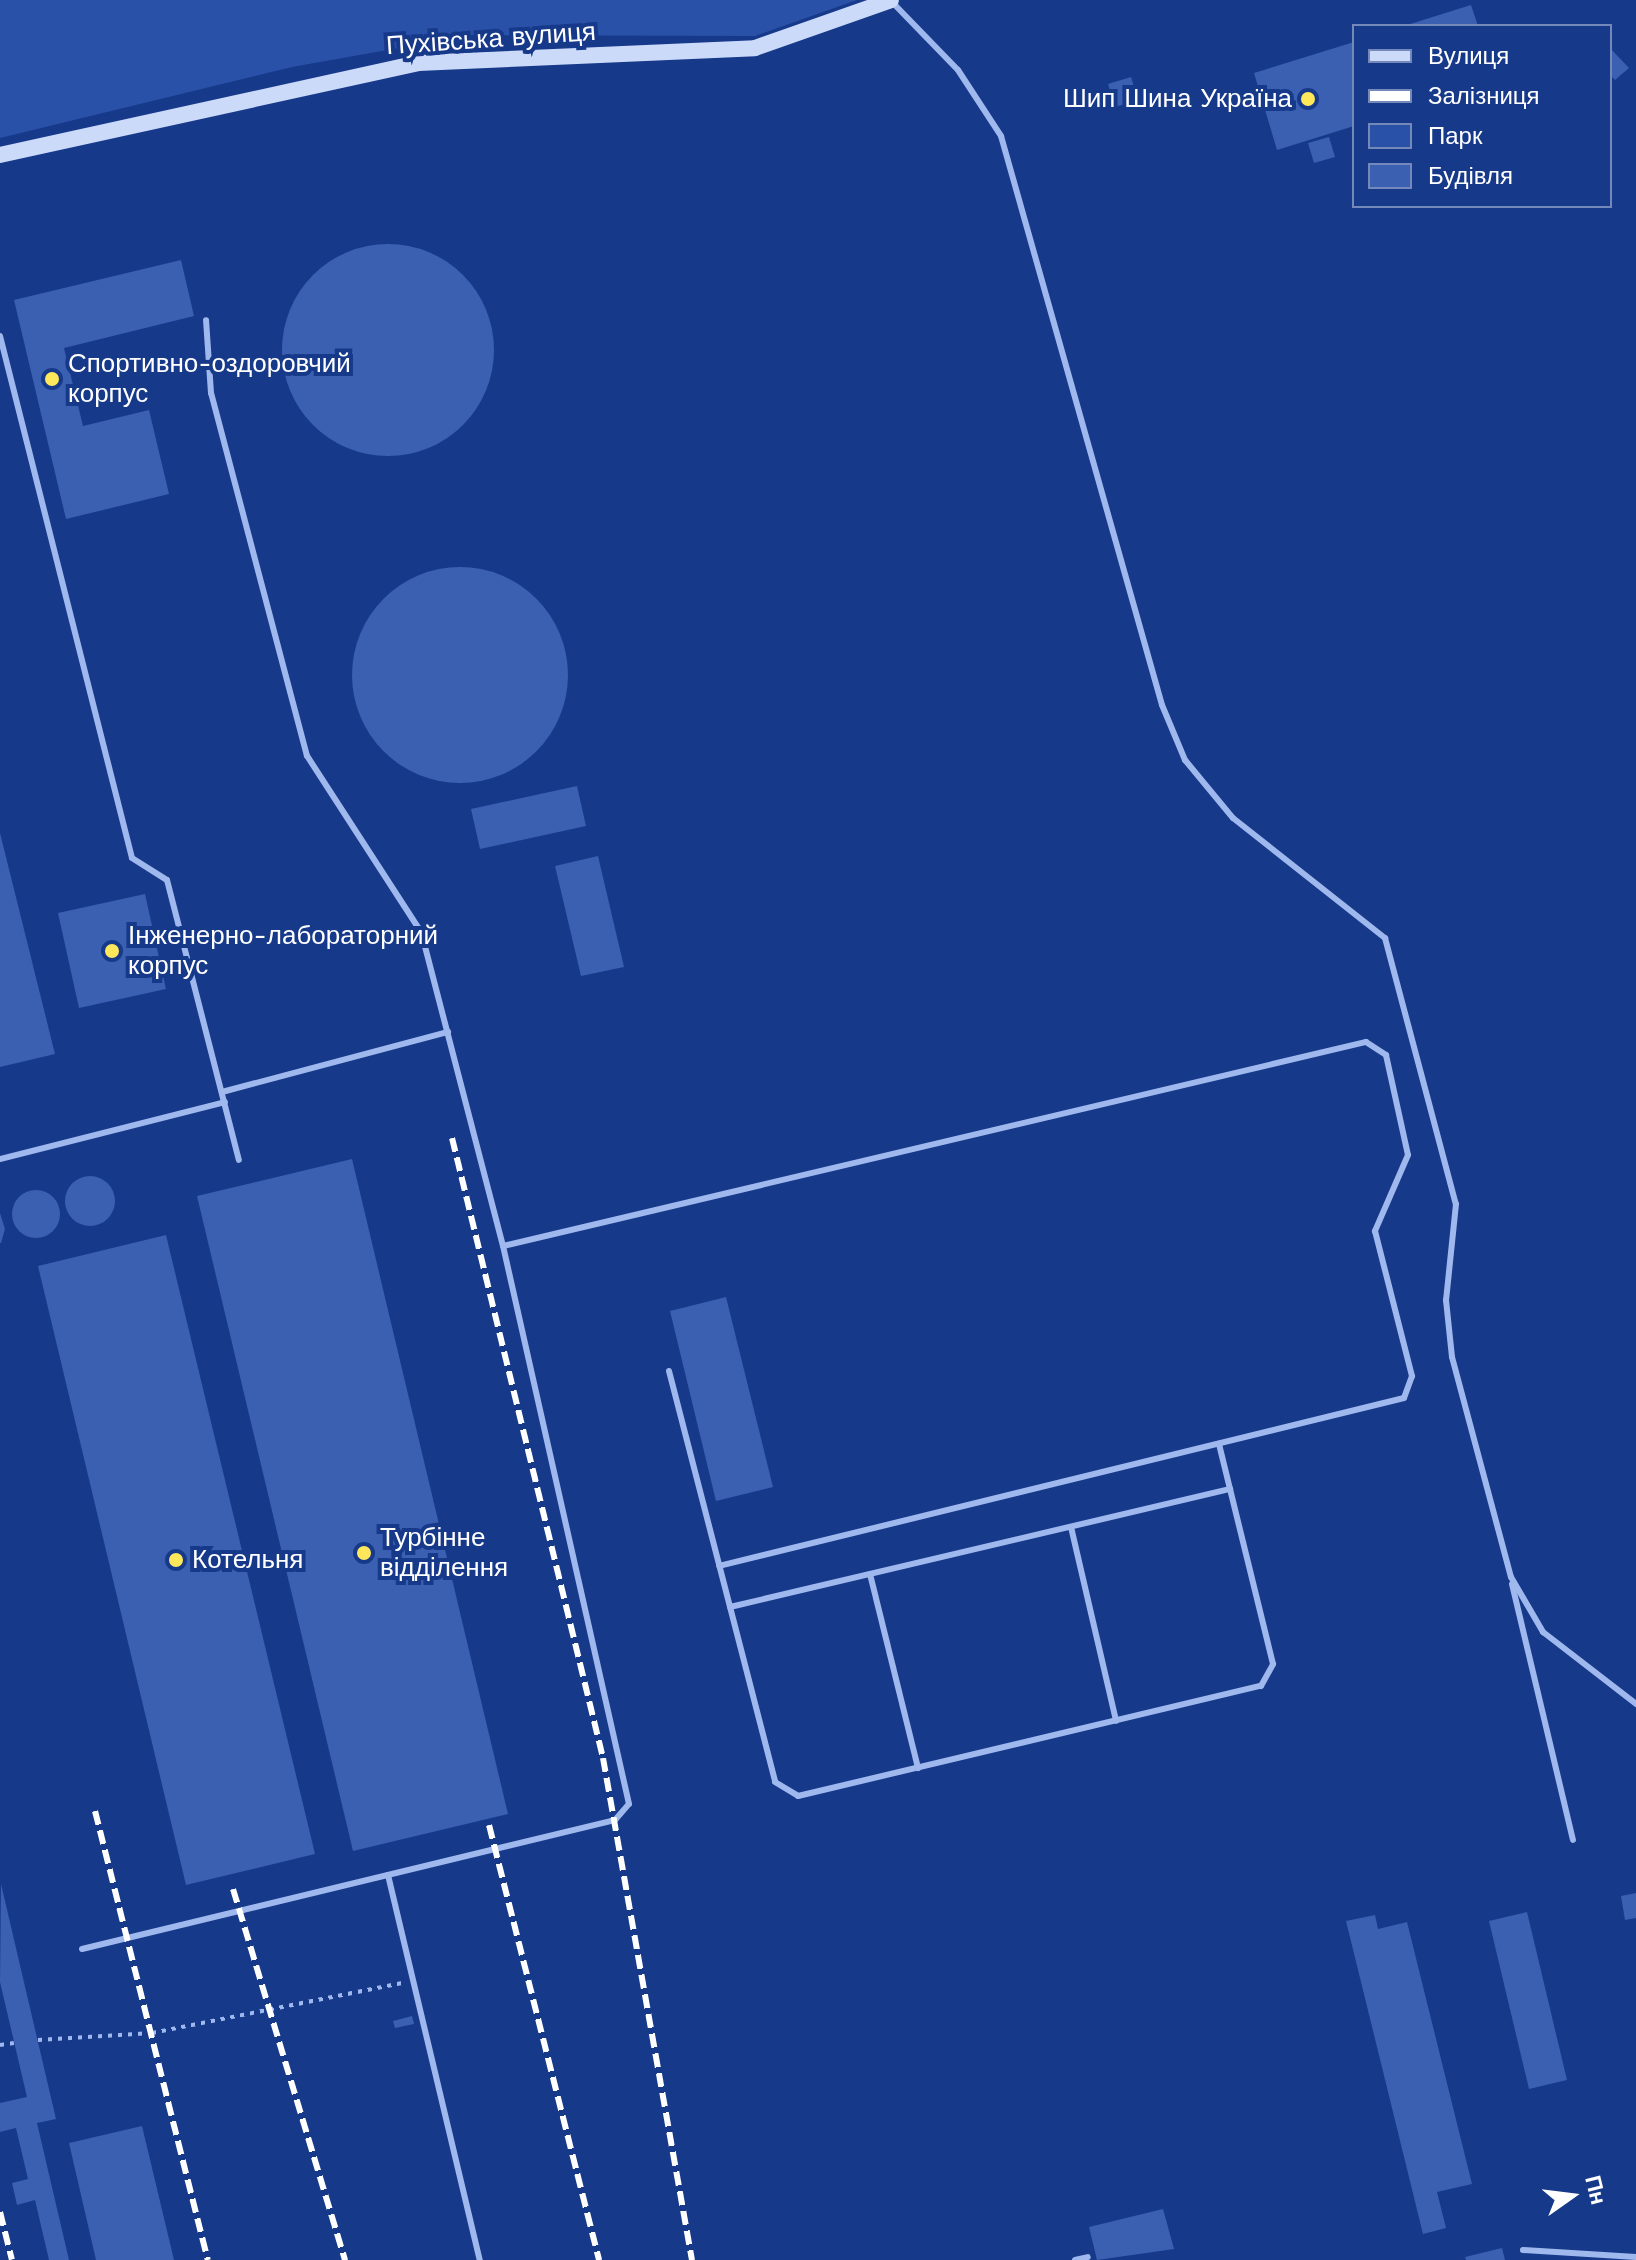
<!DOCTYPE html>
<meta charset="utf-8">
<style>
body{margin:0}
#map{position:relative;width:1636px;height:2260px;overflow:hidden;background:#17398a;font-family:"Work Sans",sans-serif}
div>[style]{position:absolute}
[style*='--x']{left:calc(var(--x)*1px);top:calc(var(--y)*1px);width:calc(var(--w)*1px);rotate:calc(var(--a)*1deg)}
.green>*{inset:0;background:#2951a8}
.building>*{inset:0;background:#3b5fb1}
.round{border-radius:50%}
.path>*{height:4px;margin-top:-2px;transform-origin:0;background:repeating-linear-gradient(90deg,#9fb8ee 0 4px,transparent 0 10px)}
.lane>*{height:6px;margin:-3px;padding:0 3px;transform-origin:3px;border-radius:3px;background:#9fb8ee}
.secondary>*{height:16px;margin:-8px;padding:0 8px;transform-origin:8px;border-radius:8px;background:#ccdafa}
.rail>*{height:6px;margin-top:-3px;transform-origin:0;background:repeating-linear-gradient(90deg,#fff 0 14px,transparent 0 20px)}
.dots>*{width:22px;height:22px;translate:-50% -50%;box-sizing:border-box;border:4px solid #17398a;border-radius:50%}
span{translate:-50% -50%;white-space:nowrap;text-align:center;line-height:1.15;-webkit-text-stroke:8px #17398a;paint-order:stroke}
.street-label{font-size:26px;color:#fff}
.poi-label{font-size:26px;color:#fff}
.right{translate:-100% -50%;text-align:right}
.left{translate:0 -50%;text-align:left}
.legend{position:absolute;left:1352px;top:24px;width:260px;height:184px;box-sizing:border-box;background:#17398a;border:2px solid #7488b9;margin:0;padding:10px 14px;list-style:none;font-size:24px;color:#fff}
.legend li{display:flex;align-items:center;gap:16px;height:40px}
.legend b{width:40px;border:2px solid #7488b9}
.north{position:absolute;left:1532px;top:2156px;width:80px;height:80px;-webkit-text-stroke:6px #17398a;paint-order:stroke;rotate:76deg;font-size:22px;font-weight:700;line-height:32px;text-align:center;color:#fff}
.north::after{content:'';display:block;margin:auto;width:28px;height:36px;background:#fff;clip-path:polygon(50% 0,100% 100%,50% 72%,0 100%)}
</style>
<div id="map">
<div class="green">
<div style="clip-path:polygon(0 0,857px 0,755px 36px,472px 35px,292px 67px,0 138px)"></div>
</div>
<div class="building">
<div style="clip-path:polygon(1471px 5px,1478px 26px,1407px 26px,1407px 25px)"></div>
<div style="clip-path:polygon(1354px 42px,1354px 126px,1277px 150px,1254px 73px)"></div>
<div style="clip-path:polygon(1610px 48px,1629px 68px,1615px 80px,1610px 75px)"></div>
<div style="clip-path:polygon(1131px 77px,1138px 100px,1115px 107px,1108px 84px)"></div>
<div style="clip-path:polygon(1329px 137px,1335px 157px,1314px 163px,1308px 143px)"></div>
<div class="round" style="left:282px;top:244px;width:212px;height:212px"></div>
<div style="clip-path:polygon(181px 260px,194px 316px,64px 348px,83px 426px,149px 410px,169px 494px,66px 519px,14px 300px)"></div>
<div class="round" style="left:352px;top:567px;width:216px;height:216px"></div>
<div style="clip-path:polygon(577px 786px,586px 826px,480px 849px,471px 809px)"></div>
<div style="clip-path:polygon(0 833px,55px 1054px,0 1067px)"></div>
<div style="clip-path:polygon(598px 856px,624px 967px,581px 976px,555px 866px)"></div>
<div style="clip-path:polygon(145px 894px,166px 989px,79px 1008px,58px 913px)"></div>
<div style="clip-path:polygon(352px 1159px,508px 1814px,353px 1851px,197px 1196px)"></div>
<div class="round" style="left:65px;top:1176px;width:50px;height:50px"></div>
<div class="round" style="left:12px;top:1190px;width:48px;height:48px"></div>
<div style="clip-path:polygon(0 1213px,5px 1229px,1px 1243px,0 1243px)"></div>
<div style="clip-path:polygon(166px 1235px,315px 1854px,186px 1885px,38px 1266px)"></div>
<div style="clip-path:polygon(726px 1297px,773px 1487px,716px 1501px,670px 1311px)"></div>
<div style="clip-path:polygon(1px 1884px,56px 2119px,37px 2123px,69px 2260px,49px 2260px,35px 2200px,17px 2205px,12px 2183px,28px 2179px,16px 2128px,0 2132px,0 2103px,27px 2097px,0 1982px)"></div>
<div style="clip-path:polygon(1636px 1893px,1636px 1918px,1625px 1920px,1621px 1896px)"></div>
<div style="clip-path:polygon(1527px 1912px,1567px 2080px,1529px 2089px,1489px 1921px)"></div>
<div style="clip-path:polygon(1375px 1915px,1378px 1929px,1407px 1922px,1472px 2184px,1437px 2192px,1446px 2228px,1423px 2234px,1346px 1921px)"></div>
<div style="clip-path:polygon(412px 2016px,414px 2024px,395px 2028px,393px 2021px)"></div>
<div style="clip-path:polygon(142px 2126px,174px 2260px,96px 2260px,69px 2143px)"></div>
<div style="clip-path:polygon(1163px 2209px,1174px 2249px,1097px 2260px,1089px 2227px)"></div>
<div style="clip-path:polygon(1502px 2248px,1505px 2260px,1466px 2260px,1465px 2257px)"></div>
</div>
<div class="path">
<div style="--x:38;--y:2040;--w:114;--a:-3.5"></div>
<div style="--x:152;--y:2033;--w:255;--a:-11.3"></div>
<div style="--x:0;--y:2045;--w:14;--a:-8"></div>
</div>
<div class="lane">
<div style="--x:893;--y:3;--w:93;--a:45.9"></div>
<div style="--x:958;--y:70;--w:79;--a:56.9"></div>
<div style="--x:1001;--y:136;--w:591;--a:74.2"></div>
<div style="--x:1162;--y:705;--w:60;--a:67.3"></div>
<div style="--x:1185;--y:760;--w:75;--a:50.4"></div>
<div style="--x:1233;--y:818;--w:194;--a:38.3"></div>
<div style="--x:1385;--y:938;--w:275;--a:75.1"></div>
<div style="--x:1456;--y:1204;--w:97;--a:95.9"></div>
<div style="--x:1446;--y:1300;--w:57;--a:84"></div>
<div style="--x:1452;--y:1357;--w:228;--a:75"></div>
<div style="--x:1511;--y:1577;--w:64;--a:59.8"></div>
<div style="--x:1543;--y:1632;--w:118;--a:37.7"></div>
<div style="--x:0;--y:336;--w:538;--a:75.81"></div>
<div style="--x:132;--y:858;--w:41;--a:32.2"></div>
<div style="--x:167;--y:880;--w:289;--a:75.6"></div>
<div style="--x:222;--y:1092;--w:234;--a:-14.9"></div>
<div style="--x:0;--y:1159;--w:232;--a:-14.2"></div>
<div style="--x:503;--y:1246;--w:887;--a:-13.3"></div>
<div style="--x:1366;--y:1042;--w:24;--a:33"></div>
<div style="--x:1386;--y:1055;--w:102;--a:77.6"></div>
<div style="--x:1408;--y:1155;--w:83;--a:113.5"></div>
<div style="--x:1375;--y:1231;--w:150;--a:75.7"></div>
<div style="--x:1412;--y:1376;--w:23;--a:110"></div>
<div style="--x:1404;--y:1398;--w:705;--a:166.22"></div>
<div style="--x:669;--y:1371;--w:424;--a:75.5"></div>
<div style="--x:775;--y:1782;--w:27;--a:31"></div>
<div style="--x:798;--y:1796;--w:476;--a:-13.4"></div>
<div style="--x:1261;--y:1686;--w:25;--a:-61"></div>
<div style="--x:1273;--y:1664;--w:227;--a:-103.8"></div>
<div style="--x:1071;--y:1527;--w:199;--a:76.9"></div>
<div style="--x:870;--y:1574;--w:200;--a:76.1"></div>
<div style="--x:1512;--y:1584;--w:263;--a:76.6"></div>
<div style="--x:730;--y:1607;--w:514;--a:-13.28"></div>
<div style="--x:388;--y:1875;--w:396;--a:76.6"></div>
<div style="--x:82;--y:1949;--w:548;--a:-13.61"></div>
<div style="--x:615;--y:1820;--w:21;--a:-49"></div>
<div style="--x:629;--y:1804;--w:572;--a:-102.72"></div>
<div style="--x:503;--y:1246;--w:325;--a:-104.6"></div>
<div style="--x:421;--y:932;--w:210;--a:-122.9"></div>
<div style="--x:307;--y:756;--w:375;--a:-104.8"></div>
<div style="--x:211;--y:393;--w:73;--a:-93.9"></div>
<div style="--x:1523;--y:2250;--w:113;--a:3.5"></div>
<div style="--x:1075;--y:2260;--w:13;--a:-13"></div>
</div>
<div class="secondary">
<div style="--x:0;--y:155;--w:428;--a:-12.4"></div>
<div style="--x:418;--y:63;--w:337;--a:-2.5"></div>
<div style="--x:755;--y:48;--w:144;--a:-19.4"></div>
</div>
<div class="rail">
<div style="--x:452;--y:1138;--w:638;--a:76.31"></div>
<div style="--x:603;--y:1758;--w:510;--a:79.95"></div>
<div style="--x:95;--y:1811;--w:463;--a:75.9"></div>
<div style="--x:489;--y:1825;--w:449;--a:75.8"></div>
<div style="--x:233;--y:1889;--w:388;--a:73.2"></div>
<div style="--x:0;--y:2212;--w:49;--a:76"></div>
</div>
<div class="dots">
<div style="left:1308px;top:99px;background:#ffe75c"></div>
<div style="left:52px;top:379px;background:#ffe75c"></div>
<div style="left:112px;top:951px;background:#ffe75c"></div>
<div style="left:364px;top:1553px;background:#ffe75c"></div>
<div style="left:176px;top:1560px;background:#ffe75c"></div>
</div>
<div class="street-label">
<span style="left:491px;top:39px;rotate:-4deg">Пухівська вулиця</span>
</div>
<div class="poi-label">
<span class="right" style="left:1292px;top:99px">Шип Шина Україна</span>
<span class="left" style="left:68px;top:379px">Спортивно-оздоровчий<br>корпус</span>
<span class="left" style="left:128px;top:951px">Інженерно-лабораторний<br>корпус</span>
<span class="left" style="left:380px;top:1553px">Турбінне<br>відділення</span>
<span class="left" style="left:192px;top:1560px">Котельня</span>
</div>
<ul class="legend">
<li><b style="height:10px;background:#ccdafa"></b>Вулиця</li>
<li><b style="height:10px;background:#fff"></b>Залізниця</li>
<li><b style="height:22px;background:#2951a8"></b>Парк</li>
<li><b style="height:22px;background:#3b5fb1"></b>Будівля</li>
</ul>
<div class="north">Пн</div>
</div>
